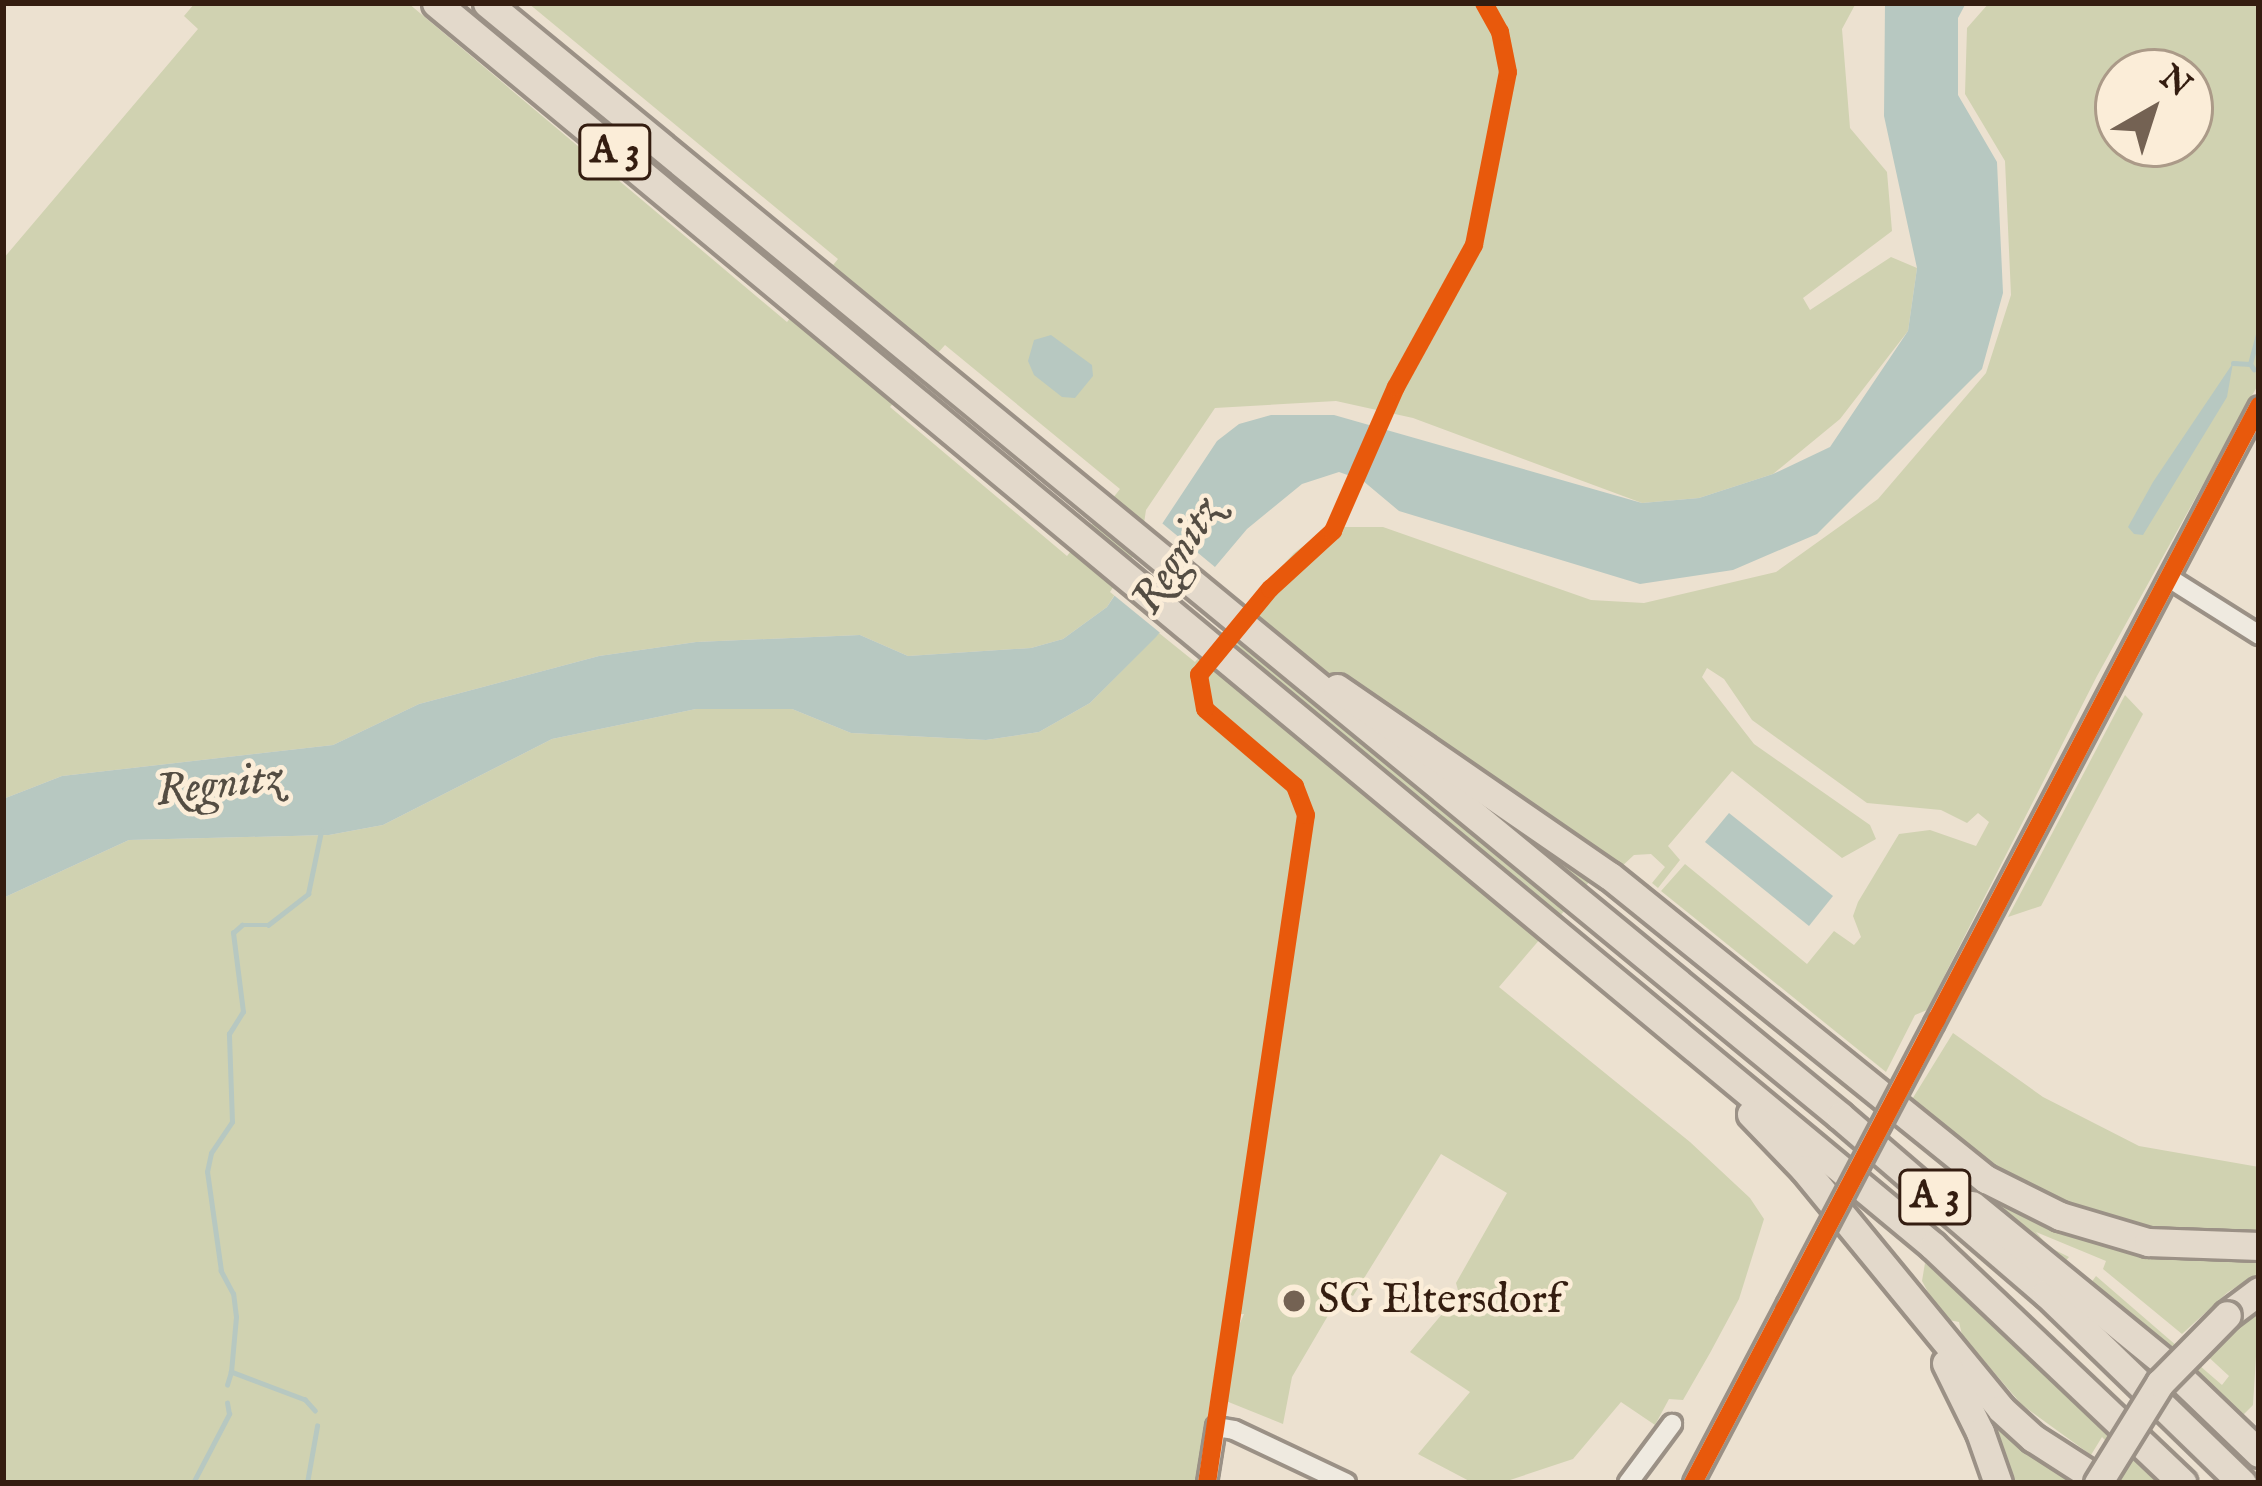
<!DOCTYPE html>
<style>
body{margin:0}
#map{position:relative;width:2262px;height:1486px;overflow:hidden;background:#ece1d0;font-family:"IM FELL English",serif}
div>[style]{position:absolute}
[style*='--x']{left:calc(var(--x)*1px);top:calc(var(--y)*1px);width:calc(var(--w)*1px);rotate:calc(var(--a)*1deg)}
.green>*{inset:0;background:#d0d2b1}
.water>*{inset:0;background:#b7c8c1}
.pier>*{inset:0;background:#ece1d0}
.stream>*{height:4.5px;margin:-2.25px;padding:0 2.25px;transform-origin:2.25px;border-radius:2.25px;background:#b7c8c1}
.roads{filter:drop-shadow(3px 0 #9b9186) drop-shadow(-3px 0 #9b9186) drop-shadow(0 3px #9b9186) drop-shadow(0 -3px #9b9186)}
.minor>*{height:18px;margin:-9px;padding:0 9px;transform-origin:9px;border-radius:9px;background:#efeae0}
.highway>*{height:27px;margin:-13.5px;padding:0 13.5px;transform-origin:13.5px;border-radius:13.5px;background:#e3d9cb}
.bridges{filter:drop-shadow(3px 0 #9b9186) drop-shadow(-3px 0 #9b9186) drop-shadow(0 3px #9b9186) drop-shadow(0 -3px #9b9186)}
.minor-bridge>*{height:18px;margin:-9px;padding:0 9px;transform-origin:9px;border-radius:9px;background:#efeae0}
.highway-bridge>*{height:27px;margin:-13.5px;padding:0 13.5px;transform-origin:13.5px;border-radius:13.5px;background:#e3d9cb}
.cycleway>*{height:18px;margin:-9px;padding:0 9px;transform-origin:9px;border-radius:9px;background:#e8590c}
.dots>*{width:33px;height:33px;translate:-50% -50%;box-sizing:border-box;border:6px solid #fbedd8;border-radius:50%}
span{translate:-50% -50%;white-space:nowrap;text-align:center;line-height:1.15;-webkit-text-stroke:9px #fbedd8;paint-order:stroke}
.shield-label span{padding:3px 9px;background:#fbedd8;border:3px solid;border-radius:9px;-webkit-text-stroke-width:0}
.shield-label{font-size:39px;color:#341d10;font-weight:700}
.poi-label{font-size:42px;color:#341d10}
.left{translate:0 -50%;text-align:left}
.water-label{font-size:45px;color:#544d43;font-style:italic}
.frame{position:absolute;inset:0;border:6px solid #341d10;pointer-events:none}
.north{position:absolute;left:2094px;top:48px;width:120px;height:120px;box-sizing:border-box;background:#fbedd8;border:3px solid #ab9a88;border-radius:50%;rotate:39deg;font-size:33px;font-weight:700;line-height:48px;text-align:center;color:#341d10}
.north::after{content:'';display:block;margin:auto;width:42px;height:54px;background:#746253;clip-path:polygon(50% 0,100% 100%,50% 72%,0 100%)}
</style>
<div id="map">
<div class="green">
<div style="clip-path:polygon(evenodd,195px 3px,408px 3px,787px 322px,838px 259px,528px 3px,1856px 3px,1842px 29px,1850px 128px,1887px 172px,1892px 231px,1803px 298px,1810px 310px,1891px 257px,1917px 268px,1908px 331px,1840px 419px,1773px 474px,1699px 498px,1642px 503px,1413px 418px,1336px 401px,1215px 408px,1146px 510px,1139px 556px,1107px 607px,1063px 639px,1031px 648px,908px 656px,860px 635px,696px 642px,599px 656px,419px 704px,333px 745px,62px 776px,3px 799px,3px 259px,198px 29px,184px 16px,195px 3px,945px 345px,1120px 489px,1067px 556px,890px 407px,945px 345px)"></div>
<div style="clip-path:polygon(evenodd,1989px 3px,2259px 3px,2259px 383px,2097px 676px,1927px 1010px,1915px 1015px,1886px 1072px,1661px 891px,1685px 864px,1807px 964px,1834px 931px,1854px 945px,1861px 937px,1853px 916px,1858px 902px,1899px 834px,1930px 830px,1976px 846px,1989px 822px,1978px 813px,1967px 823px,1941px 810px,1867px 803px,1752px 720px,1724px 679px,1707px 668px,1702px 677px,1754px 744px,1870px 825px,1876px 839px,1842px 858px,1732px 771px,1668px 846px,1680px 860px,1658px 888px,1652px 883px,1665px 867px,1651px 854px,1634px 855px,1620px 868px,1608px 860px,1499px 987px,1690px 1142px,1750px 1198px,1764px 1219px,1739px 1299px,1710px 1353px,1683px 1400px,1669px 1399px,1655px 1425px,1621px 1402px,1573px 1459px,1501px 1483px,1473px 1483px,1418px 1454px,1470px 1392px,1410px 1352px,1459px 1294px,1456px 1283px,1507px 1193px,1441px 1154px,1353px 1296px,1343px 1290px,1292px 1377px,1283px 1424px,1226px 1401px,1233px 1339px,1244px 1314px,1224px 1315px,1197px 1483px,3px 1483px,3px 898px,129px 840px,329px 835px,383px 825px,552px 739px,696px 709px,792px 709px,851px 733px,986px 740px,1039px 732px,1090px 703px,1159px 633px,1195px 662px,1294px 553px,1329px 527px,1383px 527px,1591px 600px,1644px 603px,1776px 572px,1878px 499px,1986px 373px,2011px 295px,2005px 161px,1965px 94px,1967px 28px,1989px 3px,2118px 72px,2190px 72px,2190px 144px,2118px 144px,2118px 72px)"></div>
<div style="clip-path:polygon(2125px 695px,2143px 714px,2041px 906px,2008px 917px)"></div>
<div style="clip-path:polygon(1953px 1033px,2043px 1097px,2139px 1146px,2259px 1167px,2259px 1236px,2160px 1234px,2081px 1215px,1987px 1167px,1911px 1101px)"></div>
<div style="clip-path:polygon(1916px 1141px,1999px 1199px,2259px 1256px,2259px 1273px,2228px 1292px,2182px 1334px,2103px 1269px,2106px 1261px,2036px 1232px,2049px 1247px,2069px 1257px,2062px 1265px)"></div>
<div style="clip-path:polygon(1925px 1263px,2003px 1332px,2161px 1483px,2119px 1483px,2113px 1480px,2123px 1459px,2102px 1437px,2091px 1455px,2022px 1405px,1962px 1335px,1959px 1322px,1949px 1320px,1934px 1303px,1922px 1281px)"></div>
<div style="clip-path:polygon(2096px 1276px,2222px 1385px,2229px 1376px,2203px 1352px,2259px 1308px,2253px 1405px,2241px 1417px,2088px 1287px)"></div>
<div style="clip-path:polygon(1986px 1409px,2081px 1483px,2010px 1483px,1981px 1411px)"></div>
</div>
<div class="water">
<div style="clip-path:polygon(1885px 3px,1966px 3px,1958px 18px,1958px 95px,1997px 162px,2003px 293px,1982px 369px,1817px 534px,1733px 570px,1640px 584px,1399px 511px,1362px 480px,1339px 472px,1302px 484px,1247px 529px,1156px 637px,1090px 703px,1039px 732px,986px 740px,851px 733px,792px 709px,696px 709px,552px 739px,383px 825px,329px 835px,129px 840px,3px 898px,3px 799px,62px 776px,333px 745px,419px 704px,599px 656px,696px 642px,860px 635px,908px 656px,1031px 648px,1063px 639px,1107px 607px,1217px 441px,1239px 424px,1271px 415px,1334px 415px,1642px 503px,1699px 498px,1773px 474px,1830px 447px,1908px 331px,1917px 268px,1884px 116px)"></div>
<div style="clip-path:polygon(1051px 335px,1092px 365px,1093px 376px,1075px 398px,1062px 397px,1034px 375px,1028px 361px,1034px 340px)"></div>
<div style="clip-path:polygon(2233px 363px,2227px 397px,2143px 535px,2134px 534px,2128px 527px,2153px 482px)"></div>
<div style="clip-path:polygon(1729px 813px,1833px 896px,1809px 926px,1705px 842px)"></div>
</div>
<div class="pier">
<div style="clip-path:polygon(1376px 422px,1385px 425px,1358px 485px,1349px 482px)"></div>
<div style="clip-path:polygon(1157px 519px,1221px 572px,1164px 636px,1110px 592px)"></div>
</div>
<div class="stream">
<div style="--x:2233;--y:363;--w:17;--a:3"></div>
<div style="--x:2254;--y:370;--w:7;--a:-124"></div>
<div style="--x:2250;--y:364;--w:35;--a:-75"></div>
<div style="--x:227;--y:1385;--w:14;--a:-73"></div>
<div style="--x:315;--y:1411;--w:15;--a:-132"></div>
<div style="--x:305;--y:1400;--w:79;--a:-159.3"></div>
<div style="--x:231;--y:1372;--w:55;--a:-84.8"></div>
<div style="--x:236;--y:1317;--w:23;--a:-97"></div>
<div style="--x:233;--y:1294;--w:26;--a:-118"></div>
<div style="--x:221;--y:1271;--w:100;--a:-98"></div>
<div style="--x:207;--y:1172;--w:19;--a:-78"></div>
<div style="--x:211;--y:1153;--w:37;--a:-56"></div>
<div style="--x:232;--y:1122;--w:88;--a:-92"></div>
<div style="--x:229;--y:1034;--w:26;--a:-58"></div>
<div style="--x:243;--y:1012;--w:80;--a:-97.2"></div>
<div style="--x:233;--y:933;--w:12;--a:-42"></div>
<div style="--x:242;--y:925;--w:26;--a:0"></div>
<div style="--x:268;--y:925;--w:51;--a:-37.8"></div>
<div style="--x:308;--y:894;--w:64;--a:-78.3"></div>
<div style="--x:193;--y:1483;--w:78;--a:-62.4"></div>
<div style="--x:229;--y:1414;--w:11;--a:-100"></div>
<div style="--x:307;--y:1483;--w:58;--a:-80"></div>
</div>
<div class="roads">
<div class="minor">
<div style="--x:2169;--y:578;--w:107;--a:32.3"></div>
<div style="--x:1934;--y:1024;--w:698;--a:-62.26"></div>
<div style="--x:1207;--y:1483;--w:57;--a:-80.9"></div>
<div style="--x:1216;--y:1427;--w:18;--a:9"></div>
<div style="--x:1234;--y:1430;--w:124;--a:25.3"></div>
<div style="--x:1628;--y:1483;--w:74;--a:-53.3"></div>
<div style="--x:1693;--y:1483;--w:202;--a:-62.3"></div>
</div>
<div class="highway">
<div style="--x:436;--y:3;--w:1946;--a:39.7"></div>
<div style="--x:1933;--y:1246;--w:344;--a:43.5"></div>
<div style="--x:487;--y:3;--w:1752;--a:39.44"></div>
<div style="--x:1840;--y:1116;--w:272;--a:40.7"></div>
<div style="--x:2046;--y:1293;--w:273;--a:44.1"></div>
<div style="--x:1337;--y:688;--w:331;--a:34.6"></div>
<div style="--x:1610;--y:876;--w:483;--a:38.9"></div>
<div style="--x:1986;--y:1179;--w:83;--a:26.6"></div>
<div style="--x:2060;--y:1216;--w:92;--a:16.5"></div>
<div style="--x:2148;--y:1242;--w:111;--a:2.1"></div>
<div style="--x:1751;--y:1114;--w:76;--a:46.1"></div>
<div style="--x:1804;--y:1169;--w:310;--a:50.6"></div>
<div style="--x:2001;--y:1409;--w:43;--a:42.2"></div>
<div style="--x:2033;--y:1438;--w:83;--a:32.7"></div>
<div style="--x:1972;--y:1205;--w:249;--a:39.3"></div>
<div style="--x:2165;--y:1363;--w:130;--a:43.8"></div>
<div style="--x:2227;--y:1315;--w:40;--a:-37"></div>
<div style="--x:1946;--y:1363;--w:77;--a:63.8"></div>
<div style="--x:1980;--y:1432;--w:54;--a:70.6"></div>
</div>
</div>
<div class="bridges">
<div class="minor-bridge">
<div style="--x:1787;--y:1304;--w:316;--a:-62.3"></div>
</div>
<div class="highway-bridge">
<div style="--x:2098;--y:1483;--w:118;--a:-58.2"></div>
<div style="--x:2160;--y:1383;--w:95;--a:-45.4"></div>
</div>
</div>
<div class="cycleway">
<div style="--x:1207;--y:1483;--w:675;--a:-81.57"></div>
<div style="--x:1306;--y:815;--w:31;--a:-111"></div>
<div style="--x:1295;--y:786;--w:118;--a:-139.5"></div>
<div style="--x:1205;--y:709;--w:35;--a:-100"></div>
<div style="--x:1199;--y:675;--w:112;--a:-50.5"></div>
<div style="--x:1270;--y:589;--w:86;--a:-42.6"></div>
<div style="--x:1333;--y:531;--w:157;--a:-66.4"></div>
<div style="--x:1396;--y:387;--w:162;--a:-61.2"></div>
<div style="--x:1474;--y:245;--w:176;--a:-78.9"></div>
<div style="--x:1508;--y:72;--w:41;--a:-101.3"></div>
<div style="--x:1500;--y:32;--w:33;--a:-119"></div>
<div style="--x:1693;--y:1483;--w:1217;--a:-62.28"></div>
</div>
<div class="dots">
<div style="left:1294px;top:1301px;background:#746253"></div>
</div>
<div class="shield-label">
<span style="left:615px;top:152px">A 3</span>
<span style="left:1935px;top:1197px">A 3</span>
</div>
<div class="poi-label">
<span class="left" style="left:1318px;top:1301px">SG Eltersdorf</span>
</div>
<div class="water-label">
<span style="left:1177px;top:556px;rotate:-58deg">Regnitz</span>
<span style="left:219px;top:785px;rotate:-7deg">Regnitz</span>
</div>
<div class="frame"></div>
<div class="north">N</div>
</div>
